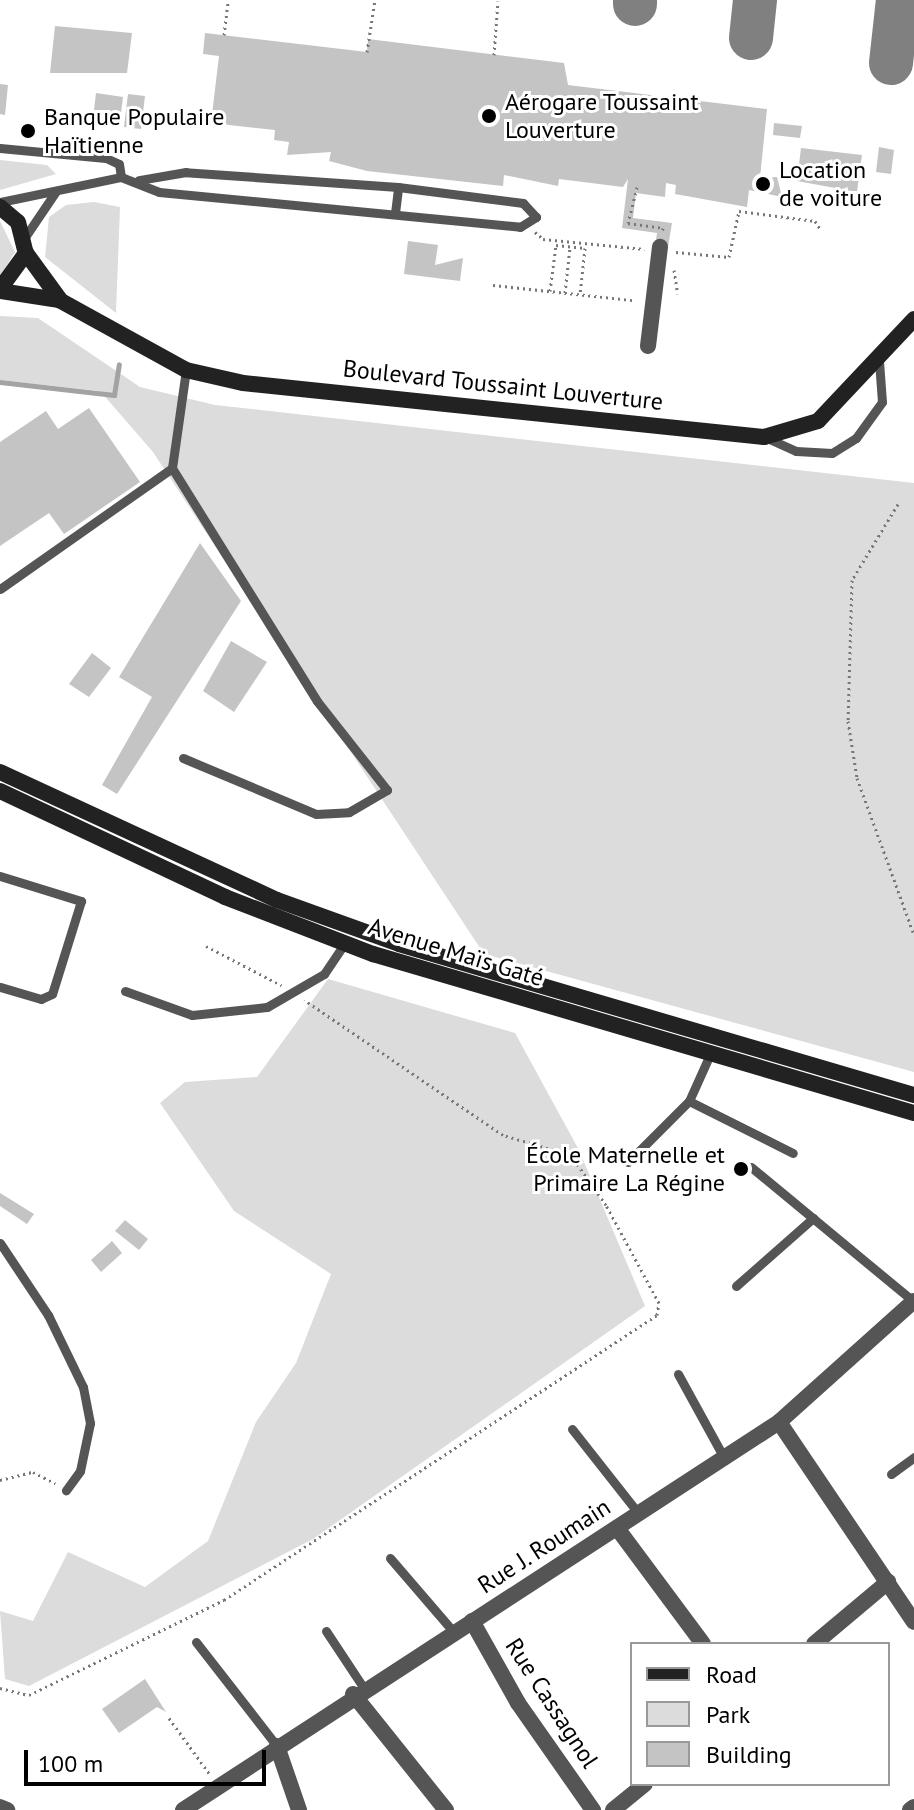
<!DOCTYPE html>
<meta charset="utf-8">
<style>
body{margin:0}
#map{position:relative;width:914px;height:1810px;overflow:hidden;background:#fff;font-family:"PT Sans",sans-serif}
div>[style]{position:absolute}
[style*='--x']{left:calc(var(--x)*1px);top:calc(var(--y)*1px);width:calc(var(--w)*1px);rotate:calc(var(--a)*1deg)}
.green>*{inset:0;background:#dcdcdc}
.stream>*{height:5px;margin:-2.5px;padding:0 2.5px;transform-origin:2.5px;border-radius:2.5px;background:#a3a3a3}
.taxiway>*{height:44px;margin:-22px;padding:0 22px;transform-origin:22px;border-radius:22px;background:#808080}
.building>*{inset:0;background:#c4c4c4}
.path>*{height:3px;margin-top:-1.5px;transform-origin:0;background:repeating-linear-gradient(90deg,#777 0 2px,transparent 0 6px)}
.lane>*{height:9px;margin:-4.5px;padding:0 4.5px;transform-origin:4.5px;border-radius:4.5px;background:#555}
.street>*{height:16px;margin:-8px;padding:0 8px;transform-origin:8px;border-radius:8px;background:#555}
.secondary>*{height:16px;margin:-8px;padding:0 8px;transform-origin:8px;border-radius:8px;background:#222}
.dots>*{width:22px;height:22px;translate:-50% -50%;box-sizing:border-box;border:4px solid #fff;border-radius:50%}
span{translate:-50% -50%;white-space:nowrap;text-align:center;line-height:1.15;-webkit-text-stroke:6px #fff;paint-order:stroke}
.poi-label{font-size:24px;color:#000}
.left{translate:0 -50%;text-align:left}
.right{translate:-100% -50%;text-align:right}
.street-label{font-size:24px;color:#000}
.legend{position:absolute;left:630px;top:1642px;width:260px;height:144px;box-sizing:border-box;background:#fff;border:2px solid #999;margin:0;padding:10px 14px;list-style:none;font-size:24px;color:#000}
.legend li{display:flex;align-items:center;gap:16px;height:40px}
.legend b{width:40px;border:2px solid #999}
.scale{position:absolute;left:24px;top:1750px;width:242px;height:36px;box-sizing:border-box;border:4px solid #000;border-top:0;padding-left:10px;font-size:24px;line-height:28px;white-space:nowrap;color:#000;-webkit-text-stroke:6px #fff;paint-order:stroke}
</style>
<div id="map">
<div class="green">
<div style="clip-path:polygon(0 160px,47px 165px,56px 174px,0 190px)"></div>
<div style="clip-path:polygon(94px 202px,120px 207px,116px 313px,45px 257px,49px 217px,66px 205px)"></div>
<div style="clip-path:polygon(0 221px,15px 252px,0 276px)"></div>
<div style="clip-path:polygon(0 316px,38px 318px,140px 387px,215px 405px,914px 483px,914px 1072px,484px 954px,153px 452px,100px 391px,0 380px)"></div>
<div style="clip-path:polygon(328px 979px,515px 1033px,579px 1150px,645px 1306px,313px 1539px,29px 1686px,5px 1679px,0 1611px,33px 1621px,68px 1552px,145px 1587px,208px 1541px,256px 1422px,296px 1363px,331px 1274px,234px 1211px,160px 1103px,185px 1082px,257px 1077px)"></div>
</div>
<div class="stream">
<div style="--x:0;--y:382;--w:115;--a:6.5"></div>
<div style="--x:114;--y:395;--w:31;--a:-81"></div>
</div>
<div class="taxiway">
<div style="--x:635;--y:4;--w:4;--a:-90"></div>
<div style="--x:751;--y:38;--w:38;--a:-84"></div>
<div style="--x:891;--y:63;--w:63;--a:-83.7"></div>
</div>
<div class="building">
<div style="clip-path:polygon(55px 26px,132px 33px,127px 73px,50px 73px)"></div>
<div style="clip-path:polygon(205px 33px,367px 52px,368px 39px,564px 63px,568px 85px,767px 109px,760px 178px,777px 177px,782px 197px,749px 190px,747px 207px,675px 194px,676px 185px,666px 183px,665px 197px,636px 193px,633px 218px,672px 223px,668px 247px,655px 246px,657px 233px,622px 228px,628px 179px,623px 187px,559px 179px,558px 186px,504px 175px,503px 186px,367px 171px,329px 161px,331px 152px,287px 155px,289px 142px,274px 140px,275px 130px,211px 123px,219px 56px,203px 54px)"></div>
<div style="clip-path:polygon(0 84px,8px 85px,5px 115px,0 114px)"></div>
<div style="clip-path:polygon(96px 93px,123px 97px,121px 113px,94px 110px)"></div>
<div style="clip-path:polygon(128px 94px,145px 96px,141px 129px,124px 127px)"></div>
<div style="clip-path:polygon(774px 123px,802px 126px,800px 138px,773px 135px)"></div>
<div style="clip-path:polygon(879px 147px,894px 150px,891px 174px,876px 172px)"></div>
<div style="clip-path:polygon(801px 148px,862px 155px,857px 192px,797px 181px)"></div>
<div style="clip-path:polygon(408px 241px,438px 245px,435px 265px,463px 258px,460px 281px,404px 274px)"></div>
<div style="clip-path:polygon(89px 408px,140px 482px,64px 534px,49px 513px,0 546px,0 442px,46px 411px,58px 429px)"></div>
<div style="clip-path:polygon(200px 543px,241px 601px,117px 794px,102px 785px,152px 697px,119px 677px)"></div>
<div style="clip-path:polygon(231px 641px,267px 662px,234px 712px,203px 691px)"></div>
<div style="clip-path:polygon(92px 653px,111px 668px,89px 697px,69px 684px)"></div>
<div style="clip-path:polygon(0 1193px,34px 1214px,27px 1224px,0 1206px)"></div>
<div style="clip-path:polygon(125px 1220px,148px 1239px,139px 1250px,115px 1231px)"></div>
<div style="clip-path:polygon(112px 1241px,122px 1253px,101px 1272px,91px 1260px)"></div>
<div style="clip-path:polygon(145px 1679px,166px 1712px,157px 1707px,119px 1733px,102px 1709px)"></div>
</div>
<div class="path">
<div style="--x:224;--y:35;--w:35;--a:-83"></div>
<div style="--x:367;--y:52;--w:53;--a:-81.3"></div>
<div style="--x:494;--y:55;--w:54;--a:-85.8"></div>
<div style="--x:637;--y:187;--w:37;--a:104"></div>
<div style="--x:628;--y:223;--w:35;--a:8"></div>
<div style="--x:663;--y:228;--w:5;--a:101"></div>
<div style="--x:535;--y:232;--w:11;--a:41"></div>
<div style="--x:543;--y:239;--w:102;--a:5.6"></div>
<div style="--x:676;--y:252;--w:53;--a:5.4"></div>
<div style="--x:729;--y:257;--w:47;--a:-77.7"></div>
<div style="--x:739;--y:211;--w:77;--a:7.5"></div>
<div style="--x:815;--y:221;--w:11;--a:56"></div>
<div style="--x:674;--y:270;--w:24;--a:81"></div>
<div style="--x:493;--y:285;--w:140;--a:6.2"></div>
<div style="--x:550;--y:291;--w:46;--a:-82.6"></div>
<div style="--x:556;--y:245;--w:29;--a:6"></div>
<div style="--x:585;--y:248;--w:47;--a:96.1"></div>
<div style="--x:565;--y:293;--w:46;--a:-83.8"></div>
<div style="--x:898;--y:504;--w:89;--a:121.2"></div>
<div style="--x:852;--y:580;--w:141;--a:91.6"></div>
<div style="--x:848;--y:721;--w:58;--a:81"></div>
<div style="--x:857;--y:778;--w:167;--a:70"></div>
<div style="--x:206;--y:946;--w:85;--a:27.5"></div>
<div style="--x:0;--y:1480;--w:34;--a:-14"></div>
<div style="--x:33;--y:1472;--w:25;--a:27"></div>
<div style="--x:0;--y:1688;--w:30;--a:14"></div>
<div style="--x:29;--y:1695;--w:217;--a:-26"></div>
<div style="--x:224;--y:1600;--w:518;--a:-33.35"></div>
<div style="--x:657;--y:1315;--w:12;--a:-81"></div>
<div style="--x:659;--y:1303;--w:111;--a:-118.4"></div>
<div style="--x:606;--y:1205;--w:61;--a:-125"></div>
<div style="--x:571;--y:1155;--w:71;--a:-163.6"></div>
<div style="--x:503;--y:1135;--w:240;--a:-145.8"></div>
<div style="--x:169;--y:1718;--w:68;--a:54"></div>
</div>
<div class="lane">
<div style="--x:0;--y:148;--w:106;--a:5.4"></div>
<div style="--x:106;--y:158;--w:14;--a:25"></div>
<div style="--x:119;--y:164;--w:13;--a:81"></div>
<div style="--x:0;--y:202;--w:124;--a:-11.7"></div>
<div style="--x:121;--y:177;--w:41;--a:21.5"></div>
<div style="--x:159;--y:192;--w:363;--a:5.5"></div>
<div style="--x:520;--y:227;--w:19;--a:-32"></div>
<div style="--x:536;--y:217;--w:19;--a:-133"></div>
<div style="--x:523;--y:203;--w:126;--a:-172.7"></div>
<div style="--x:398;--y:187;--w:213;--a:-176"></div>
<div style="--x:186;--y:172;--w:48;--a:170.3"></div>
<div style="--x:395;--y:213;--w:26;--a:-83"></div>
<div style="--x:25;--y:237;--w:55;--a:-56"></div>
<div style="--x:767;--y:438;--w:32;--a:24"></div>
<div style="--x:796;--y:451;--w:36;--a:3"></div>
<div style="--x:832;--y:453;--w:28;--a:-32"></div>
<div style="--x:856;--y:438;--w:44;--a:-54.2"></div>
<div style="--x:882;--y:402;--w:41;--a:-94.2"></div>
<div style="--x:0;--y:589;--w:210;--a:-35.1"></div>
<div style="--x:183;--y:758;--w:144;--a:22.8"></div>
<div style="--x:316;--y:814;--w:33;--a:-3"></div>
<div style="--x:349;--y:812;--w:44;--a:-30.1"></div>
<div style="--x:387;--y:790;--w:113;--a:-128.2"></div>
<div style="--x:317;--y:701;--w:274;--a:-121.9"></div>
<div style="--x:172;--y:468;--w:99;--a:-81.9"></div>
<div style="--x:0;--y:876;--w:85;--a:17.2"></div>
<div style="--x:81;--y:901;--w:97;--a:107.3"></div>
<div style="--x:52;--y:994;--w:12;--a:156"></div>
<div style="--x:41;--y:999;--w:43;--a:-163.7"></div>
<div style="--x:125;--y:991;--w:71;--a:19.7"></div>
<div style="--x:192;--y:1015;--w:75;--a:-6.1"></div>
<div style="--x:267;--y:1007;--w:66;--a:-30.1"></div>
<div style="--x:324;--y:974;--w:37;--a:-56"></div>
<div style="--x:689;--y:1101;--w:116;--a:26.6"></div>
<div style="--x:628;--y:1162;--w:86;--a:-45"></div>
<div style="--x:689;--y:1101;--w:54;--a:-65.8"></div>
<div style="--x:751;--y:1167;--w:210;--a:39.6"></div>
<div style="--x:0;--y:1243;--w:87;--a:56.3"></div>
<div style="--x:48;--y:1315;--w:80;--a:64.1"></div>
<div style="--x:83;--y:1387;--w:37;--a:79"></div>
<div style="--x:90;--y:1423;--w:49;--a:101.8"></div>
<div style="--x:80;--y:1471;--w:24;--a:126"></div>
<div style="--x:736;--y:1286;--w:103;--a:-41.4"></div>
<div style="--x:678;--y:1374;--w:91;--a:61.2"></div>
<div style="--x:572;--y:1429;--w:107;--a:51.8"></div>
<div style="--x:891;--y:1474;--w:29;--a:-36"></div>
<div style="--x:390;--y:1558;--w:95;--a:49.3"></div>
<div style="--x:326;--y:1631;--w:67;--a:56.5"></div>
<div style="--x:196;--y:1642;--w:132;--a:52.1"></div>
</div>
<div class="street">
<div style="--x:648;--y:346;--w:100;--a:-83.1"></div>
<div style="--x:779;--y:1422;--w:241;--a:56"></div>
<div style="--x:617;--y:1528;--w:144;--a:53.4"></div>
<div style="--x:472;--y:1621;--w:94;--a:60.7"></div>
<div style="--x:518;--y:1703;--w:131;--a:55"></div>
<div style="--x:814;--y:1644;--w:97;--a:-40"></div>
<div style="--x:353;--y:1694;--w:149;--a:51.3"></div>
<div style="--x:277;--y:1746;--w:68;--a:71"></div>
<div style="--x:0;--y:1807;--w:8;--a:23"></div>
<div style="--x:183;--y:1810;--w:711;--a:-33.06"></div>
<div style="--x:779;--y:1422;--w:181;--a:-41.9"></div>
<div style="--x:613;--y:1810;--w:41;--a:-39.1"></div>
<div style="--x:910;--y:1810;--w:5;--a:-37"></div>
</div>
<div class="secondary">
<div style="--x:0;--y:207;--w:23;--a:40"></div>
<div style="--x:18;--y:222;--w:32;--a:76"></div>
<div style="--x:26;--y:253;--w:44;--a:125.8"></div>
<div style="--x:26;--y:253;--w:59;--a:53.9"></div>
<div style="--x:61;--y:301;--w:143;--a:28.9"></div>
<div style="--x:186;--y:370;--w:58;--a:12.8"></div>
<div style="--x:243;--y:383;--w:524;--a:5.92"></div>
<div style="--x:764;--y:437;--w:56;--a:-16.5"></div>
<div style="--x:818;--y:421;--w:140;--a:-46.7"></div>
<div style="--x:0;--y:291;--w:60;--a:8.7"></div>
<div style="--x:0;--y:772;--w:305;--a:24.8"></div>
<div style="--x:277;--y:900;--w:130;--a:19.8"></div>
<div style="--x:399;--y:944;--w:537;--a:16.34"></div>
<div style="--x:0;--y:791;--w:249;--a:25.2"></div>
<div style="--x:225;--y:897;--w:159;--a:21.1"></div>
<div style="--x:373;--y:954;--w:564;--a:16.38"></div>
</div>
<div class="dots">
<div style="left:489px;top:116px;background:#000"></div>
<div style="left:28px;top:131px;background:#000"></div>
<div style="left:763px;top:184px;background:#000"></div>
<div style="left:741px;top:1169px;background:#000"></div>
</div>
<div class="poi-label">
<span class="left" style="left:505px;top:116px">Aérogare Toussaint<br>Louverture</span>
<span class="left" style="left:44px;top:131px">Banque Populaire<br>Haïtienne</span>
<span class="left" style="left:779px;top:184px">Location<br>de voiture</span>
<span class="right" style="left:725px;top:1169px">École Maternelle et<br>Primaire La Régine</span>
</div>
<div class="street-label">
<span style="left:503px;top:385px;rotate:6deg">Boulevard Toussaint Louverture</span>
<span style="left:456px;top:952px;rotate:17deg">Avenue Maïs Gaté</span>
<span style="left:544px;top:1546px;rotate:-33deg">Rue J. Roumain</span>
<span style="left:552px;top:1703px;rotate:57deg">Rue Cassagnol</span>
</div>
<ul class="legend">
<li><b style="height:10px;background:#222"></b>Road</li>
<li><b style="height:22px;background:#dcdcdc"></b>Park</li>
<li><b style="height:22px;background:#c4c4c4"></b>Building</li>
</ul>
<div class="scale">100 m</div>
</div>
